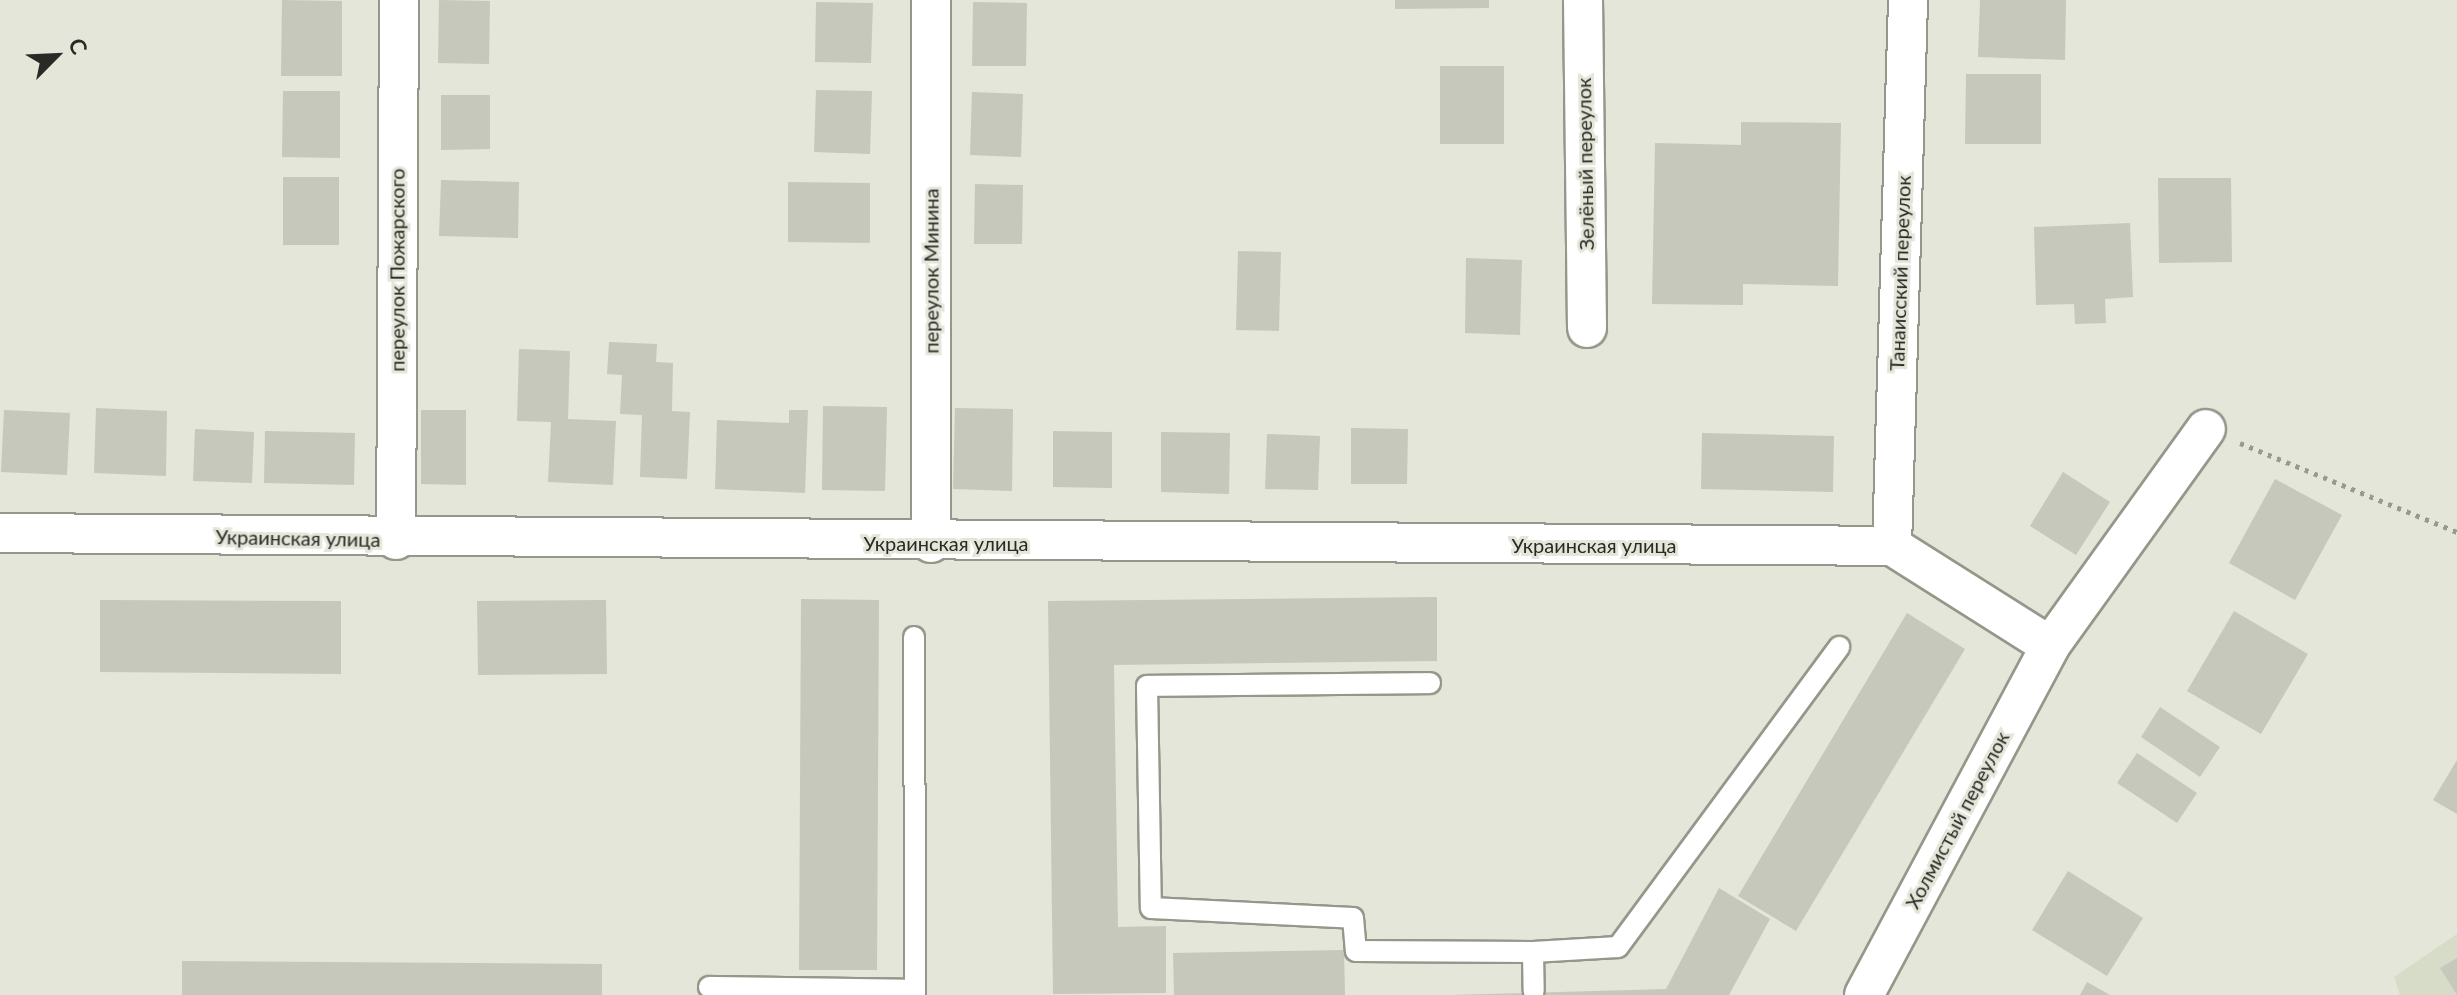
<!DOCTYPE html>
<meta charset="utf-8">
<style>
body{margin:0}
#map{position:relative;width:2457px;height:995px;overflow:hidden;background:#e3e6d9;font-family:Lato,sans-serif}
div>[style]{position:absolute}
[style*='--x']{left:calc(var(--x)*1px);top:calc(var(--y)*1px);width:calc(var(--w)*1px);rotate:calc(var(--a)*1deg)}
.built>*{inset:0;background:#d7dcc8}
.building>*{inset:0;background:#c5c8bb}
.path>*{height:5px;margin-top:-2.5px;transform-origin:0;background:repeating-linear-gradient(90deg,#989a90 0 4px,transparent 0 10px)}
.roads{filter:drop-shadow(2px 0 #94978a) drop-shadow(-2px 0 #94978a) drop-shadow(0 2px #94978a) drop-shadow(0 -2px #94978a)}
.service>*{height:20px;margin:-10px;padding:0 10px;transform-origin:10px;border-radius:10px;background:#fff}
.minor>*{height:38px;margin:-19px;padding:0 19px;transform-origin:19px;border-radius:19px;background:#fff}
span{translate:-50% -50%;white-space:nowrap;text-align:center;line-height:1.15;-webkit-text-stroke:6px #e3e6d9;paint-order:stroke}
.street-label{font-size:20px;color:#292a25}
.north{position:absolute;left:16px;top:16px;width:80px;height:80px;-webkit-text-stroke:6px #e3e6d9;paint-order:stroke;rotate:66deg;font-size:22px;font-weight:700;line-height:32px;text-align:center;color:#292a25}
.north::after{content:'';display:block;margin:auto;width:28px;height:36px;background:#292a25;clip-path:polygon(50% 0,100% 100%,50% 72%,0 100%)}
</style>
<div id="map">
<div class="built">
<div style="clip-path:polygon(2457px 934px,2457px 995px,2400px 995px,2394px 977px)"></div>
</div>
<div class="building">
<div style="clip-path:polygon(282px 0,342px 1px,342px 76px,281px 76px)"></div>
<div style="clip-path:polygon(439px 0,490px 1px,489px 64px,438px 63px)"></div>
<div style="clip-path:polygon(1395px 0,1489px 0,1489px 8px,1395px 9px)"></div>
<div style="clip-path:polygon(1980px 0,2066px 0,2065px 60px,1978px 57px)"></div>
<div style="clip-path:polygon(816px 2px,873px 3px,871px 63px,815px 62px)"></div>
<div style="clip-path:polygon(973px 2px,1027px 3px,1026px 66px,972px 66px)"></div>
<div style="clip-path:polygon(1440px 66px,1504px 66px,1504px 144px,1440px 144px)"></div>
<div style="clip-path:polygon(1966px 74px,2041px 74px,2041px 144px,1965px 144px)"></div>
<div style="clip-path:polygon(816px 90px,872px 91px,870px 154px,814px 152px)"></div>
<div style="clip-path:polygon(283px 91px,340px 91px,340px 158px,282px 157px)"></div>
<div style="clip-path:polygon(972px 92px,1023px 94px,1021px 157px,970px 155px)"></div>
<div style="clip-path:polygon(441px 95px,490px 95px,490px 149px,441px 150px)"></div>
<div style="clip-path:polygon(1741px 122px,1841px 123px,1838px 286px,1743px 284px,1743px 305px,1652px 304px,1655px 143px,1741px 145px)"></div>
<div style="clip-path:polygon(283px 177px,339px 177px,339px 245px,283px 245px)"></div>
<div style="clip-path:polygon(2158px 178px,2231px 178px,2232px 262px,2159px 263px)"></div>
<div style="clip-path:polygon(441px 180px,519px 182px,518px 238px,439px 236px)"></div>
<div style="clip-path:polygon(788px 182px,870px 183px,870px 243px,788px 242px)"></div>
<div style="clip-path:polygon(975px 184px,1023px 185px,1022px 244px,974px 244px)"></div>
<div style="clip-path:polygon(2130px 223px,2133px 297px,2105px 299px,2106px 323px,2075px 324px,2074px 304px,2036px 305px,2034px 227px)"></div>
<div style="clip-path:polygon(1238px 251px,1281px 252px,1279px 331px,1236px 330px)"></div>
<div style="clip-path:polygon(1466px 258px,1522px 260px,1520px 335px,1465px 333px)"></div>
<div style="clip-path:polygon(609px 342px,657px 344px,656px 362px,673px 363px,672px 411px,690px 412px,687px 479px,640px 477px,642px 415px,620px 414px,622px 375px,607px 374px)"></div>
<div style="clip-path:polygon(519px 349px,570px 351px,568px 419px,616px 421px,613px 485px,548px 482px,551px 422px,517px 421px)"></div>
<div style="clip-path:polygon(823px 406px,887px 407px,885px 491px,822px 490px)"></div>
<div style="clip-path:polygon(96px 408px,167px 411px,166px 476px,94px 473px)"></div>
<div style="clip-path:polygon(955px 408px,1013px 409px,1012px 491px,953px 489px)"></div>
<div style="clip-path:polygon(4px 410px,70px 413px,67px 475px,1px 472px)"></div>
<div style="clip-path:polygon(421px 410px,466px 410px,466px 485px,421px 484px)"></div>
<div style="clip-path:polygon(789px 410px,808px 410px,805px 493px,715px 489px,717px 420px,789px 423px)"></div>
<div style="clip-path:polygon(1351px 428px,1408px 429px,1407px 484px,1351px 484px)"></div>
<div style="clip-path:polygon(195px 429px,254px 432px,252px 483px,193px 481px)"></div>
<div style="clip-path:polygon(265px 431px,355px 433px,354px 485px,264px 483px)"></div>
<div style="clip-path:polygon(1053px 431px,1112px 432px,1112px 488px,1053px 487px)"></div>
<div style="clip-path:polygon(1161px 432px,1230px 433px,1229px 494px,1161px 492px)"></div>
<div style="clip-path:polygon(1702px 433px,1834px 436px,1833px 492px,1701px 489px)"></div>
<div style="clip-path:polygon(1267px 434px,1320px 436px,1318px 490px,1265px 489px)"></div>
<div style="clip-path:polygon(2063px 472px,2110px 502px,2076px 555px,2030px 526px)"></div>
<div style="clip-path:polygon(2275px 479px,2342px 515px,2295px 600px,2229px 563px)"></div>
<div style="clip-path:polygon(1437px 597px,1437px 661px,1114px 665px,1118px 927px,1166px 926px,1166px 993px,1053px 994px,1048px 601px)"></div>
<div style="clip-path:polygon(801px 599px,879px 600px,877px 970px,799px 970px)"></div>
<div style="clip-path:polygon(100px 600px,341px 601px,341px 674px,100px 672px)"></div>
<div style="clip-path:polygon(606px 600px,607px 674px,478px 675px,477px 601px)"></div>
<div style="clip-path:polygon(2234px 611px,2308px 654px,2261px 734px,2187px 691px)"></div>
<div style="clip-path:polygon(1907px 613px,1965px 649px,1796px 931px,1738px 896px)"></div>
<div style="clip-path:polygon(2160px 707px,2220px 747px,2200px 777px,2141px 737px)"></div>
<div style="clip-path:polygon(2137px 753px,2197px 793px,2177px 823px,2117px 783px)"></div>
<div style="clip-path:polygon(2457px 760px,2457px 814px,2433px 800px)"></div>
<div style="clip-path:polygon(2068px 871px,2143px 918px,2107px 976px,2032px 930px)"></div>
<div style="clip-path:polygon(1719px 888px,1770px 919px,1729px 995px,1450px 995px,1666px 989px)"></div>
<div style="clip-path:polygon(1344px 950px,1345px 995px,1174px 995px,1173px 953px)"></div>
<div style="clip-path:polygon(2457px 958px,2457px 995px,2440px 968px)"></div>
<div style="clip-path:polygon(182px 961px,602px 964px,602px 995px,182px 995px)"></div>
<div style="clip-path:polygon(2087px 982px,2110px 995px,2080px 995px)"></div>
</div>
<div class="path">
<div style="--x:2240;--y:443;--w:235;--a:22.3"></div>
</div>
<div class="roads">
<div class="service">
<div style="--x:914;--y:637;--w:358;--a:89.8"></div>
<div style="--x:1430;--y:683;--w:283;--a:179.4"></div>
<div style="--x:1147;--y:686;--w:222;--a:89"></div>
<div style="--x:1151;--y:908;--w:202;--a:2.8"></div>
<div style="--x:1353;--y:918;--w:33;--a:85"></div>
<div style="--x:1356;--y:951;--w:177;--a:0.3"></div>
<div style="--x:1533;--y:952;--w:39;--a:89"></div>
<div style="--x:1533;--y:952;--w:85;--a:-3.4"></div>
<div style="--x:1618;--y:947;--w:373;--a:-53.6"></div>
<div style="--x:709;--y:987;--w:206;--a:0.8"></div>
</div>
<div class="minor">
<div style="--x:931;--y:0;--w:543;--a:90"></div>
<div style="--x:1583;--y:0;--w:328;--a:89.3"></div>
<div style="--x:0;--y:533;--w:1892;--a:0.39"></div>
<div style="--x:396;--y:540;--w:540;--a:-89.68"></div>
<div style="--x:1892;--y:546;--w:546;--a:-88.32"></div>
<div style="--x:1892;--y:546;--w:187;--a:32.3"></div>
<div style="--x:1864;--y:995;--w:395;--a:-61.9"></div>
<div style="--x:2050;--y:646;--w:267;--a:-54.3"></div>
</div>
</div>
<div class="street-label">
<span style="left:1585px;top:164px;rotate:-91deg">Зелёный переулок</span>
<span style="left:397px;top:270px;rotate:-90deg">переулок Пожарского</span>
<span style="left:931px;top:271px;rotate:-90deg">переулок Минина</span>
<span style="left:1900px;top:273px;rotate:-88deg">Танаисский переулок</span>
<span style="left:298px;top:538px;rotate:1deg">Украинская улица</span>
<span style="left:946px;top:543px">Украинская улица</span>
<span style="left:1594px;top:545px">Украинская улица</span>
<span style="left:1957px;top:820px;rotate:-62deg">Холмистый переулок</span>
</div>
<div class="north">С</div>
</div>
